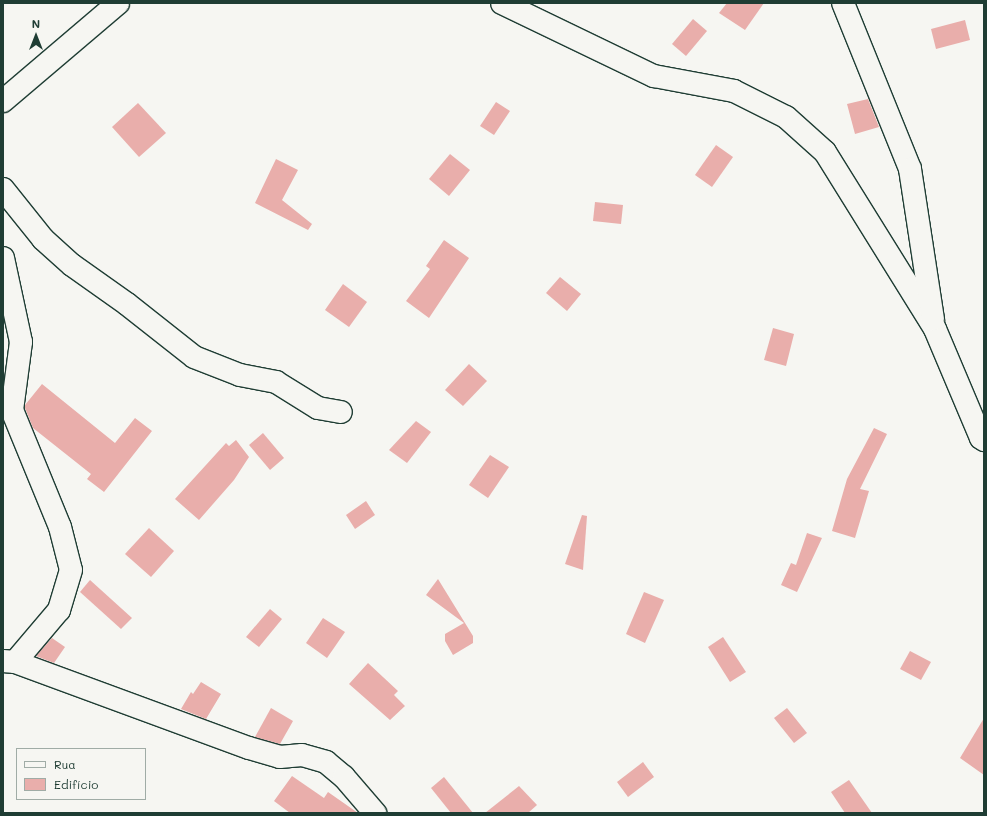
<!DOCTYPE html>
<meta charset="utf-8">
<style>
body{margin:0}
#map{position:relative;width:987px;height:816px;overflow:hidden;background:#f6f6f2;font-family:Mali,sans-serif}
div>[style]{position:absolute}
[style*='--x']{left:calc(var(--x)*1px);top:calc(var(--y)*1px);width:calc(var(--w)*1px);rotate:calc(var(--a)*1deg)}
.building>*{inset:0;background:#e9aeab}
.roads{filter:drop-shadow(1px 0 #1f3d34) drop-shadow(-1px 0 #1f3d34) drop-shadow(0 1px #1f3d34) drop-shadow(0 -1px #1f3d34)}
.minor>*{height:22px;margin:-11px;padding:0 11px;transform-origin:11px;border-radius:11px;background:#f6f6f2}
span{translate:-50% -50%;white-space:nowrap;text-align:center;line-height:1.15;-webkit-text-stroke:3px #f6f6f2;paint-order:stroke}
.frame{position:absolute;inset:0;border:4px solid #1f3d34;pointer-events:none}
.legend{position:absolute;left:16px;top:748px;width:130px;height:52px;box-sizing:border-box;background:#f6f6f2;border:1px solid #a0aca6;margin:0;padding:5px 7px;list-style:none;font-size:12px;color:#1f3d34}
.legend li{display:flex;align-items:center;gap:8px;height:20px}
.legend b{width:20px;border:1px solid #a0aca6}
.north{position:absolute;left:16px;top:16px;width:40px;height:40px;-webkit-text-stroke:3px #f6f6f2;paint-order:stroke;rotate:0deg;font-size:11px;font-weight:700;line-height:16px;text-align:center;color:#1f3d34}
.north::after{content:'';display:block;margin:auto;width:14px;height:18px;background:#1f3d34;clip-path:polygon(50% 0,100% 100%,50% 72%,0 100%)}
</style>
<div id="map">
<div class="building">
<div style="clip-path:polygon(727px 3px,764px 3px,745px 30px,719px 13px)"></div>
<div style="clip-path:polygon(693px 19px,707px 31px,686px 56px,672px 44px)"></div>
<div style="clip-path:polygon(965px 20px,970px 40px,936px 49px,931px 29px)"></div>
<div style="clip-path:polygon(868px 99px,879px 127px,855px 134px,847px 104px)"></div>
<div style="clip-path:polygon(496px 102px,510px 111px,494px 135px,480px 126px)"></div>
<div style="clip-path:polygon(138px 103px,166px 133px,139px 157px,112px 127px)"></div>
<div style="clip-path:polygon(716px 145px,733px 157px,712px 187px,695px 175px)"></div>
<div style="clip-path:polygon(450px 154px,470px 170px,449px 196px,429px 179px)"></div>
<div style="clip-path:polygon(276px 159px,298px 170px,282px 200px,312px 224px,308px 230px,255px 203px)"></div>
<div style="clip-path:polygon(595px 202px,623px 205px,621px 224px,593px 221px)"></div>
<div style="clip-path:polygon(444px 240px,469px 258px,429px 318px,406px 301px,430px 269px,426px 266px)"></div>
<div style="clip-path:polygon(560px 277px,581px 294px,567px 311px,546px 293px)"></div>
<div style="clip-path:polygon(343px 284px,367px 302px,349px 327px,325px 310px)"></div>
<div style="clip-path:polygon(773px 328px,794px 334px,786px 366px,764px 360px)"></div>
<div style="clip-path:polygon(469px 364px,487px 381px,463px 406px,445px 390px)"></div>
<div style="clip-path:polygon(42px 384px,115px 443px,135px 418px,152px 431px,104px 492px,87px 479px,91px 474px,33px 428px,25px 408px,25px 405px)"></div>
<div style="clip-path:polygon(416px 421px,431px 432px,407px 463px,389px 450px)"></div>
<div style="clip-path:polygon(874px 428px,887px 434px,860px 489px,869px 491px,855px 538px,832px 531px,847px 479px)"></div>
<div style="clip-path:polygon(263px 433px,284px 458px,270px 470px,249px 445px)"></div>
<div style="clip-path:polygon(236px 440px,249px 457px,234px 480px,199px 520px,175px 499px,226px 443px,229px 446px)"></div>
<div style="clip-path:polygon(490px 455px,509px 467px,488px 498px,469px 485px)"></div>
<div style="clip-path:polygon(366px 501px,375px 515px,355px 529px,346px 515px)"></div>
<div style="clip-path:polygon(582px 515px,587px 516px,583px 570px,565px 564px)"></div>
<div style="clip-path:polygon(149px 528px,174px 551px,151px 577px,125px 554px)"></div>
<div style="clip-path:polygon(807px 533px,822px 538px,797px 592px,781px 585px,791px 563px,796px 565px)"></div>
<div style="clip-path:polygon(438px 579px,473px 636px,473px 643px,453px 655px,445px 641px,445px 634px,464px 623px,426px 595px)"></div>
<div style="clip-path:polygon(90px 580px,132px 618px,121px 629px,80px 592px)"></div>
<div style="clip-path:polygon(644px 592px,664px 600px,645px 643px,626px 634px)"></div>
<div style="clip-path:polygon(270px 609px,282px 619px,259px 647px,246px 637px)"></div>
<div style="clip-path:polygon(323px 618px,345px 632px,327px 658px,306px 643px)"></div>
<div style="clip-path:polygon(723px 637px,746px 672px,730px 682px,708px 647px)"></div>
<div style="clip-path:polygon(52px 638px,65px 647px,54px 663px,36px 656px)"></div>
<div style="clip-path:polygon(910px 651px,931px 662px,921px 680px,900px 669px)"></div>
<div style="clip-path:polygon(368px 663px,398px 691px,394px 695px,405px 706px,390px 720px,349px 684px)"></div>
<div style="clip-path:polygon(201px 682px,221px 694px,206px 719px,181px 709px,191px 692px,193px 694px)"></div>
<div style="clip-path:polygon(271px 708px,293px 721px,280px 744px,255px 737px)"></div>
<div style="clip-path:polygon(787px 708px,807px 733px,794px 743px,774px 718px)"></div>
<div style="clip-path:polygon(984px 718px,984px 775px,960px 758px)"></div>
<div style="clip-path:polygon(643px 762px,654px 777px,628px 797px,617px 782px)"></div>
<div style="clip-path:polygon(292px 776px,324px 798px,328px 792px,358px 813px,290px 813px,274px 801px)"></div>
<div style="clip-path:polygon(444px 777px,473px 813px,451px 813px,431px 788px)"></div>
<div style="clip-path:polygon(849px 780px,872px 813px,845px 813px,831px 792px)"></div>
<div style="clip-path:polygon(519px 786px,537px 805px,528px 813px,485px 813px)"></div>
</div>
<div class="roads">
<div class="minor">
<div style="--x:502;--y:3;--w:169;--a:25.7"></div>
<div style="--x:654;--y:76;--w:81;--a:10.6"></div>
<div style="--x:734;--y:91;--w:58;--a:26.6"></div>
<div style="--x:786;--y:117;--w:52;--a:41.9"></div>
<div style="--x:825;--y:152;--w:208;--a:58.1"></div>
<div style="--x:935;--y:329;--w:118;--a:67.1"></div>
<div style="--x:981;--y:438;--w:4;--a:34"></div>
<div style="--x:843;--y:3;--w:179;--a:68"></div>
<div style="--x:910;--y:169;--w:152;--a:81.3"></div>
<div style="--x:3;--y:101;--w:151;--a:-40.4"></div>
<div style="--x:3;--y:189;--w:64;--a:51.3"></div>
<div style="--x:43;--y:239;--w:39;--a:42"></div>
<div style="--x:72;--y:265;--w:67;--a:35.3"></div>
<div style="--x:127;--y:304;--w:85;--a:38.3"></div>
<div style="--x:194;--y:357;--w:49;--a:21.4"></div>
<div style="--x:240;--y:375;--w:37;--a:11"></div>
<div style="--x:276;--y:382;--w:49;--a:31.8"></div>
<div style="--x:318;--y:408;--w:23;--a:10"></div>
<div style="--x:3;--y:258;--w:86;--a:77.9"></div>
<div style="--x:21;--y:342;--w:69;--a:97.5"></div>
<div style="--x:12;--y:410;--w:126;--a:67.7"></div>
<div style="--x:60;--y:527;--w:44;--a:75.7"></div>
<div style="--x:71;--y:570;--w:42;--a:106.7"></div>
<div style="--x:59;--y:610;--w:68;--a:130.2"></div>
<div style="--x:3;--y:661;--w:12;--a:5"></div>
<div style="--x:15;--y:662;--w:249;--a:20.2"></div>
<div style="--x:249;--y:748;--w:32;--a:16"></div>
<div style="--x:280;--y:757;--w:22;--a:-5"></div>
<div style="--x:302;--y:755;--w:25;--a:16"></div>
<div style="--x:326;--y:762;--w:23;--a:40"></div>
<div style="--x:344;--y:777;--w:48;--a:49.3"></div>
</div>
</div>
<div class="frame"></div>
<ul class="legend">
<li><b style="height:5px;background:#f6f6f2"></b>Rua</li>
<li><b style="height:11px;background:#e9aeab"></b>Edifício</li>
</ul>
<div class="north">N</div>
</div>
